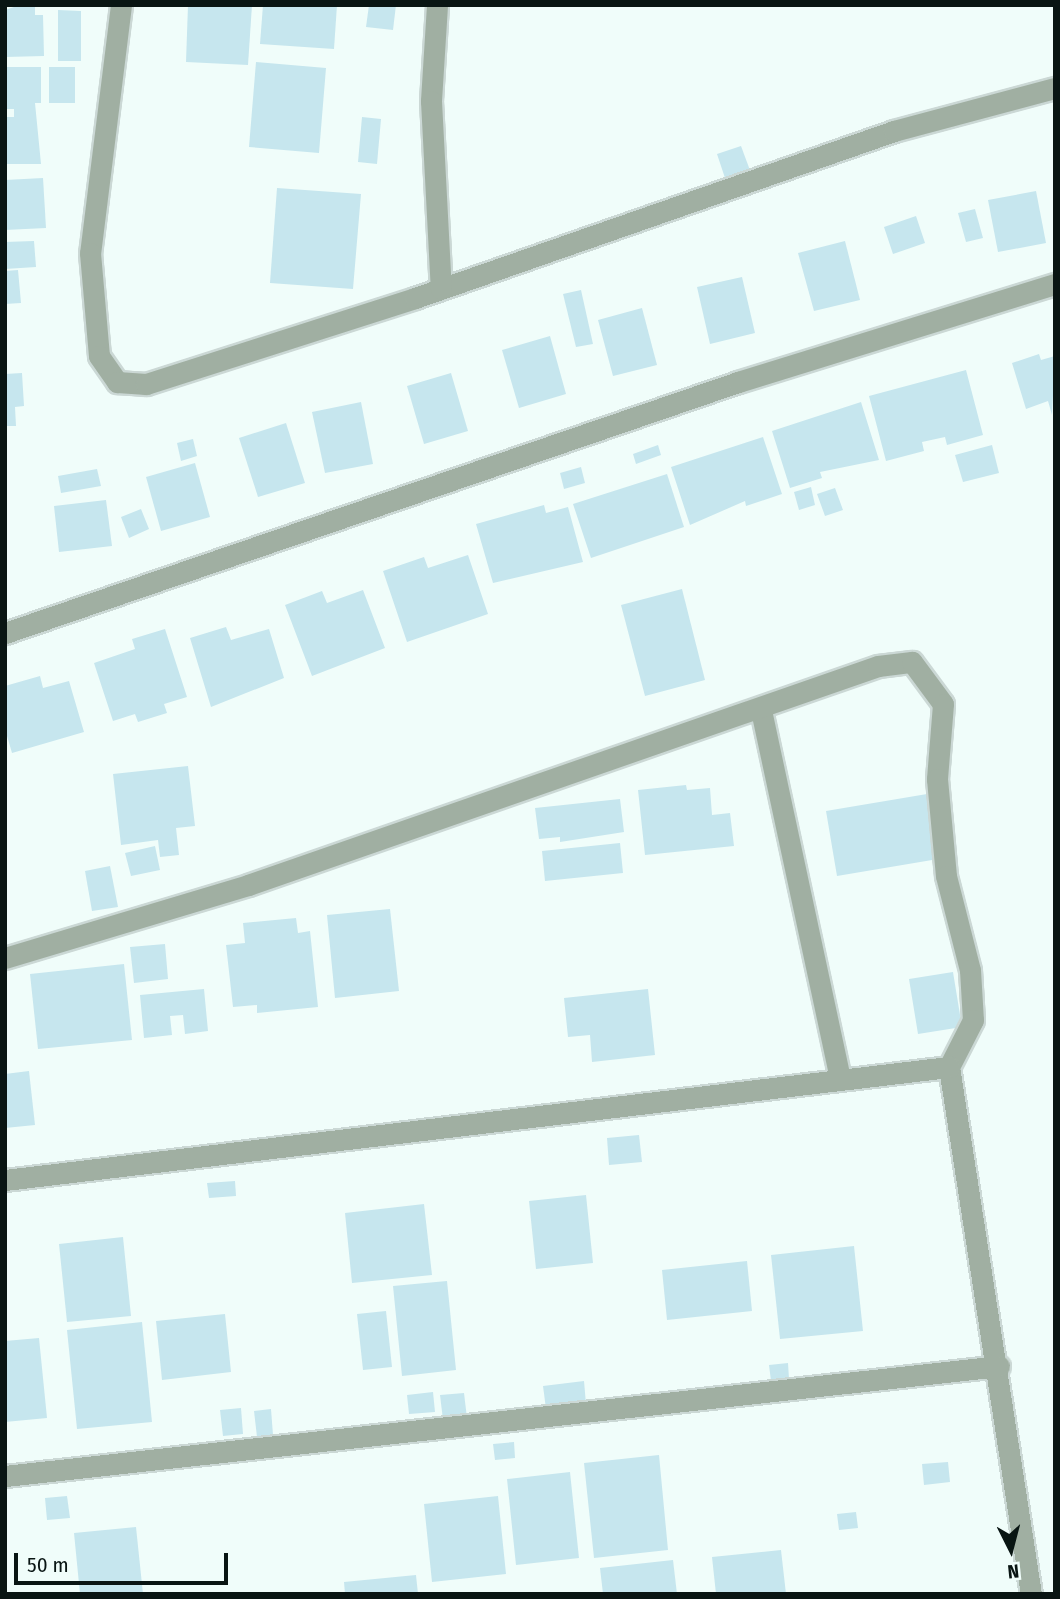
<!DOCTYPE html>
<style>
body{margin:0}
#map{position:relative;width:1060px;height:1599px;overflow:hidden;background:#f0fdfa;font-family:"Fira Sans Condensed",sans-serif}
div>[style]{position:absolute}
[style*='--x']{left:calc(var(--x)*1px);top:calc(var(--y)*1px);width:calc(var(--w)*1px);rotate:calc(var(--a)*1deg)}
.building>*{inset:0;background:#c6e6ee}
.roads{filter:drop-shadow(2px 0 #cbd8d5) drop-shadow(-2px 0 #cbd8d5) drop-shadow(0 2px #cbd8d5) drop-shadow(0 -2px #cbd8d5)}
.minor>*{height:21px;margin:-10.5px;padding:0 10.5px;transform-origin:10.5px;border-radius:10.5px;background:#a0afa2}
span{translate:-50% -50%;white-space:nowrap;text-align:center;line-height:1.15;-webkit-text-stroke:5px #f0fdfa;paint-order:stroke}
.frame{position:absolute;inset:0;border:7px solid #091513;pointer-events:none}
.north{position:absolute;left:976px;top:1515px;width:70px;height:70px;-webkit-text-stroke:5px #f0fdfa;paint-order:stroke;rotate:174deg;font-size:19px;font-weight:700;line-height:28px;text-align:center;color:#091513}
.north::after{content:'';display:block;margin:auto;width:24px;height:32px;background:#091513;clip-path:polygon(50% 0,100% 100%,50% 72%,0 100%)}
.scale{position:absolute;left:14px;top:1553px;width:214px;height:32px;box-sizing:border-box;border:4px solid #091513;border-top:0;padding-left:9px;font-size:21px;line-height:24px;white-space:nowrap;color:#091513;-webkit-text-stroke:5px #f0fdfa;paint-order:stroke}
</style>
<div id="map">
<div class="building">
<div style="clip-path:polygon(20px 5px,35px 5px,35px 15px,43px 15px,44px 56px,5px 57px,5px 10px)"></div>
<div style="clip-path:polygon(188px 5px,252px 5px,248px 65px,186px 62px)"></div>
<div style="clip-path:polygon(263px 5px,337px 5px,334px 49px,260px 44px)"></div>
<div style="clip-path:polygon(369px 5px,396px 5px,393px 30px,366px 27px)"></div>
<div style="clip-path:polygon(58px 10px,81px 11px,81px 61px,58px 61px)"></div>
<div style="clip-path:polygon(256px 62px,326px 68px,319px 153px,249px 147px)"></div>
<div style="clip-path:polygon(5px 67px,41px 67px,41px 103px,35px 103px,41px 164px,5px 164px,5px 117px,14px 117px,14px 109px,5px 109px)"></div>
<div style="clip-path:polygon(49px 67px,75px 67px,75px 103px,49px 103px)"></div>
<div style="clip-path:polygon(362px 117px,381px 119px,377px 164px,358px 162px)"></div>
<div style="clip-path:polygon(741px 146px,751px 173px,726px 181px,717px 154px)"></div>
<div style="clip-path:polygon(43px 178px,46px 228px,5px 230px,5px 180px)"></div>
<div style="clip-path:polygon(277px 188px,361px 194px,353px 289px,270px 283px)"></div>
<div style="clip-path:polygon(1036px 191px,1046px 243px,998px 252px,988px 200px)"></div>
<div style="clip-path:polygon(975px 209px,983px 238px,966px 242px,958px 213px)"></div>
<div style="clip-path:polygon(916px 216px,925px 243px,893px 254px,884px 227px)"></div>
<div style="clip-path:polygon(34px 241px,36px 267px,5px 269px,5px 242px)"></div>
<div style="clip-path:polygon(845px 241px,860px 300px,814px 311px,798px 253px)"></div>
<div style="clip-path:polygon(18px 270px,21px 303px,5px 304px,5px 271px)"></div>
<div style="clip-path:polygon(742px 277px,755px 333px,710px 344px,697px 287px)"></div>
<div style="clip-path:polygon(581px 290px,593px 344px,576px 347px,563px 294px)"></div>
<div style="clip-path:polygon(642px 308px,657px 365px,613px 376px,598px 320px)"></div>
<div style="clip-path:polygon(550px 336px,566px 394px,519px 408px,502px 350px)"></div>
<div style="clip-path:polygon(1039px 354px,1041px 360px,1055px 356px,1052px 415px,1048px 401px,1026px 409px,1012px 363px)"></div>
<div style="clip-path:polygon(966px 370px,983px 435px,947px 445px,945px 437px,922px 442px,924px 451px,886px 461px,869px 396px)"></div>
<div style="clip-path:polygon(22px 373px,24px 406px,15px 407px,16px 426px,5px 426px,5px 374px)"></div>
<div style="clip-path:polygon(451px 373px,468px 431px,424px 444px,407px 386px)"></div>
<div style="clip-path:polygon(361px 402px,373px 464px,325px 473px,312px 412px)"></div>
<div style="clip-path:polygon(861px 402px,879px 460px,820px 472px,822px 478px,790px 488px,772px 431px)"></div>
<div style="clip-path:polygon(286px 423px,305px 483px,258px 497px,239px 438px)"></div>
<div style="clip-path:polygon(763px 437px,782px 494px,746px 506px,745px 501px,690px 525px,671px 467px)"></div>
<div style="clip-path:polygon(193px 439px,197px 456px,181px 461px,177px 443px)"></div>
<div style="clip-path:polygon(658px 445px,661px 455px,636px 464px,633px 454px)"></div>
<div style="clip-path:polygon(992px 445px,999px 473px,963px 482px,955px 455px)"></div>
<div style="clip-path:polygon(195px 463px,210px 517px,161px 531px,146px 477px)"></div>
<div style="clip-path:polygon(581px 467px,585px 483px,564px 489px,560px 473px)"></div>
<div style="clip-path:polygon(97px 469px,101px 486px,61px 493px,58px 476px)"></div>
<div style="clip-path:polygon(667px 474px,684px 527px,591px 558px,573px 504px)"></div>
<div style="clip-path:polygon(811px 487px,815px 505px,799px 510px,794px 492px)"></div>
<div style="clip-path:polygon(835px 488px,843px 510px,825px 516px,817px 494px)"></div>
<div style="clip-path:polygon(106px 500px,112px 546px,59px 552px,54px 506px)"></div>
<div style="clip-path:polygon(544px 505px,546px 513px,568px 507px,583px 562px,493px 583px,476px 524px)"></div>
<div style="clip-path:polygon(141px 509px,149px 529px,129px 538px,121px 517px)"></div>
<div style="clip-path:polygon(468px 555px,488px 614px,407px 642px,383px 571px,424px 557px,428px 568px)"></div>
<div style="clip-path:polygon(682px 589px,705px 680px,645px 696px,621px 605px)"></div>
<div style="clip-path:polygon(363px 590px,385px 648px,312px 676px,285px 605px,322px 591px,327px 603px)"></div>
<div style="clip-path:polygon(226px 627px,231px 640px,269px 629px,284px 678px,211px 707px,190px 638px)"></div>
<div style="clip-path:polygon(165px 629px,187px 697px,164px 704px,167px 713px,138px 722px,135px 714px,113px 721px,94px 663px,135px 649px,132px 639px)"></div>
<div style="clip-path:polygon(40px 676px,43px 688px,69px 681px,84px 732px,12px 753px,5px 729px,5px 686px)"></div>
<div style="clip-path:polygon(188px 766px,195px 826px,176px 828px,179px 855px,160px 857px,158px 840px,121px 845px,113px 774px)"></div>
<div style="clip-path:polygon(686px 785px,687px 790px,710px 788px,712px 815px,730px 813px,734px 846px,645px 855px,638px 790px)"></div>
<div style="clip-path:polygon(927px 794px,938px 859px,837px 876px,826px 811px)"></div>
<div style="clip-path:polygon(620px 799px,624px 832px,560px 842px,560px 837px,539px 839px,535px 808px)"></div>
<div style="clip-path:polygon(620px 843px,623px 873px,545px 881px,542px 851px)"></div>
<div style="clip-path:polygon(155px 846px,160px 870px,131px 876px,125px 853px)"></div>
<div style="clip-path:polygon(110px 866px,118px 907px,92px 911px,85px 871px)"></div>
<div style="clip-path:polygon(390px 909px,399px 991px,335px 998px,327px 915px)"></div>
<div style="clip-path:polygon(296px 918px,298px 933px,310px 931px,318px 1007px,257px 1013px,257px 1005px,233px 1007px,226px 945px,245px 943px,243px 923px)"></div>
<div style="clip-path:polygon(165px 944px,168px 979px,134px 983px,130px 947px)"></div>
<div style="clip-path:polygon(124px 964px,132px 1040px,38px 1049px,30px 974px)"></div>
<div style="clip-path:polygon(953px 972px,962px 1027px,918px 1034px,909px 979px)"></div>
<div style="clip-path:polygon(204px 989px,208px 1031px,185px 1034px,183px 1015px,170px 1016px,172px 1035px,144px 1038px,140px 995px)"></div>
<div style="clip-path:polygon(648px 989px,655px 1055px,592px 1062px,590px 1035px,568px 1037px,564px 998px)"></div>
<div style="clip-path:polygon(29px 1071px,35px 1125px,5px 1128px,5px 1074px)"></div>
<div style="clip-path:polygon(639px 1135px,642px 1162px,609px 1165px,607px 1138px)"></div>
<div style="clip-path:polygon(235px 1181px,236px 1196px,209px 1198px,207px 1183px)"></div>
<div style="clip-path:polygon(586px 1195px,593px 1263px,536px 1269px,529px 1201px)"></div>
<div style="clip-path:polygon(424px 1204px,432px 1275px,352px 1283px,345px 1213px)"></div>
<div style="clip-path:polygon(123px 1237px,131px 1316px,67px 1322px,59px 1244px)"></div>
<div style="clip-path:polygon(854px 1246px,863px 1331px,780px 1339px,771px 1255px)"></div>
<div style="clip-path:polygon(747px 1261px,752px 1311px,667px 1320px,662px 1270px)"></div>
<div style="clip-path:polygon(447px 1281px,456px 1370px,402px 1376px,393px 1286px)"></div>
<div style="clip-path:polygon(386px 1311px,392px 1367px,363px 1370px,357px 1314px)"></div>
<div style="clip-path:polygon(225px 1314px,231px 1372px,162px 1380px,156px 1321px)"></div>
<div style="clip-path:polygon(142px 1322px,152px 1422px,77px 1429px,67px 1330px)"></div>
<div style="clip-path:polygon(39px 1338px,47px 1418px,5px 1422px,5px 1341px)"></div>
<div style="clip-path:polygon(788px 1363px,789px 1379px,771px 1381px,769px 1365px)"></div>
<div style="clip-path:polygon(584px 1381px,586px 1404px,546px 1409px,543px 1386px)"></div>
<div style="clip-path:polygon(433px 1392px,435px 1412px,409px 1414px,407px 1395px)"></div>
<div style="clip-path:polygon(464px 1393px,467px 1418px,443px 1420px,440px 1395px)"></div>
<div style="clip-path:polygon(241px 1408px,243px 1434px,223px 1436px,220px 1410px)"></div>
<div style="clip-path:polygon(271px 1409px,273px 1435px,257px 1437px,254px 1411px)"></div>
<div style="clip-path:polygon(514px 1442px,515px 1458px,495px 1460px,493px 1444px)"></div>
<div style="clip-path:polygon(659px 1455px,668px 1550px,594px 1558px,584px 1463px)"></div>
<div style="clip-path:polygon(948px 1462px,950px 1482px,924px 1485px,922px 1464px)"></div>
<div style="clip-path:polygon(570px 1472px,579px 1558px,516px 1565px,507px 1479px)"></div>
<div style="clip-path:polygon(67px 1496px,70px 1518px,47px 1520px,45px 1498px)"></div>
<div style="clip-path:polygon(498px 1496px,506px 1574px,432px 1582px,424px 1504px)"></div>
<div style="clip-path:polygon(856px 1512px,858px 1528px,839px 1530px,837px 1514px)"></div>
<div style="clip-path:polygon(136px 1527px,143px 1594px,80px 1594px,74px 1533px)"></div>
<div style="clip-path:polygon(781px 1550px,786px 1594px,716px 1594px,712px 1557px)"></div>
<div style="clip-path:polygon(673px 1560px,677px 1594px,603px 1594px,600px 1568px)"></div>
<div style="clip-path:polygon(416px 1575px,418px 1594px,345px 1594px,344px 1582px)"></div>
</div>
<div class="roads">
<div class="minor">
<div style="--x:121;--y:5;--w:250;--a:97.1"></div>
<div style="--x:90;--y:253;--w:103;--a:85"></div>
<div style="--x:99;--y:356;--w:32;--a:55"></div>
<div style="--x:117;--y:382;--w:29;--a:4"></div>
<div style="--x:146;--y:384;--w:282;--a:-17.7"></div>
<div style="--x:415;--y:298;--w:507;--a:-19.22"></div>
<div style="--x:894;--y:131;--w:167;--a:-15"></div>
<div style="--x:437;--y:5;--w:96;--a:93.6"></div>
<div style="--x:431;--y:101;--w:188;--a:87"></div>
<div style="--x:5;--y:633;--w:775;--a:-18.9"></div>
<div style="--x:738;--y:382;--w:332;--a:-17.2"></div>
<div style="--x:761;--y:710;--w:378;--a:77.9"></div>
<div style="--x:5;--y:958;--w:254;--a:-16.7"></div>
<div style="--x:248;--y:885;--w:667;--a:-19.17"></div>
<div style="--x:878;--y:666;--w:34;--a:-7"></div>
<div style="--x:912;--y:662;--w:52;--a:53.6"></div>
<div style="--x:943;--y:704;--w:75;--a:94.6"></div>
<div style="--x:937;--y:779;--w:97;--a:84.7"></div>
<div style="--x:946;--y:876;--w:97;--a:75.7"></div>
<div style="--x:970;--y:970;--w:50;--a:86.6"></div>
<div style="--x:973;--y:1020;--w:53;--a:117.1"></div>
<div style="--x:949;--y:1067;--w:533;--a:81.16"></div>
<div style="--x:5;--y:1180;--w:951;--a:-6.83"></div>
<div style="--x:5;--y:1476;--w:1000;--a:-6.31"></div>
</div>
</div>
<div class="frame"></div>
<div class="north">N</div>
<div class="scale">50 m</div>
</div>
